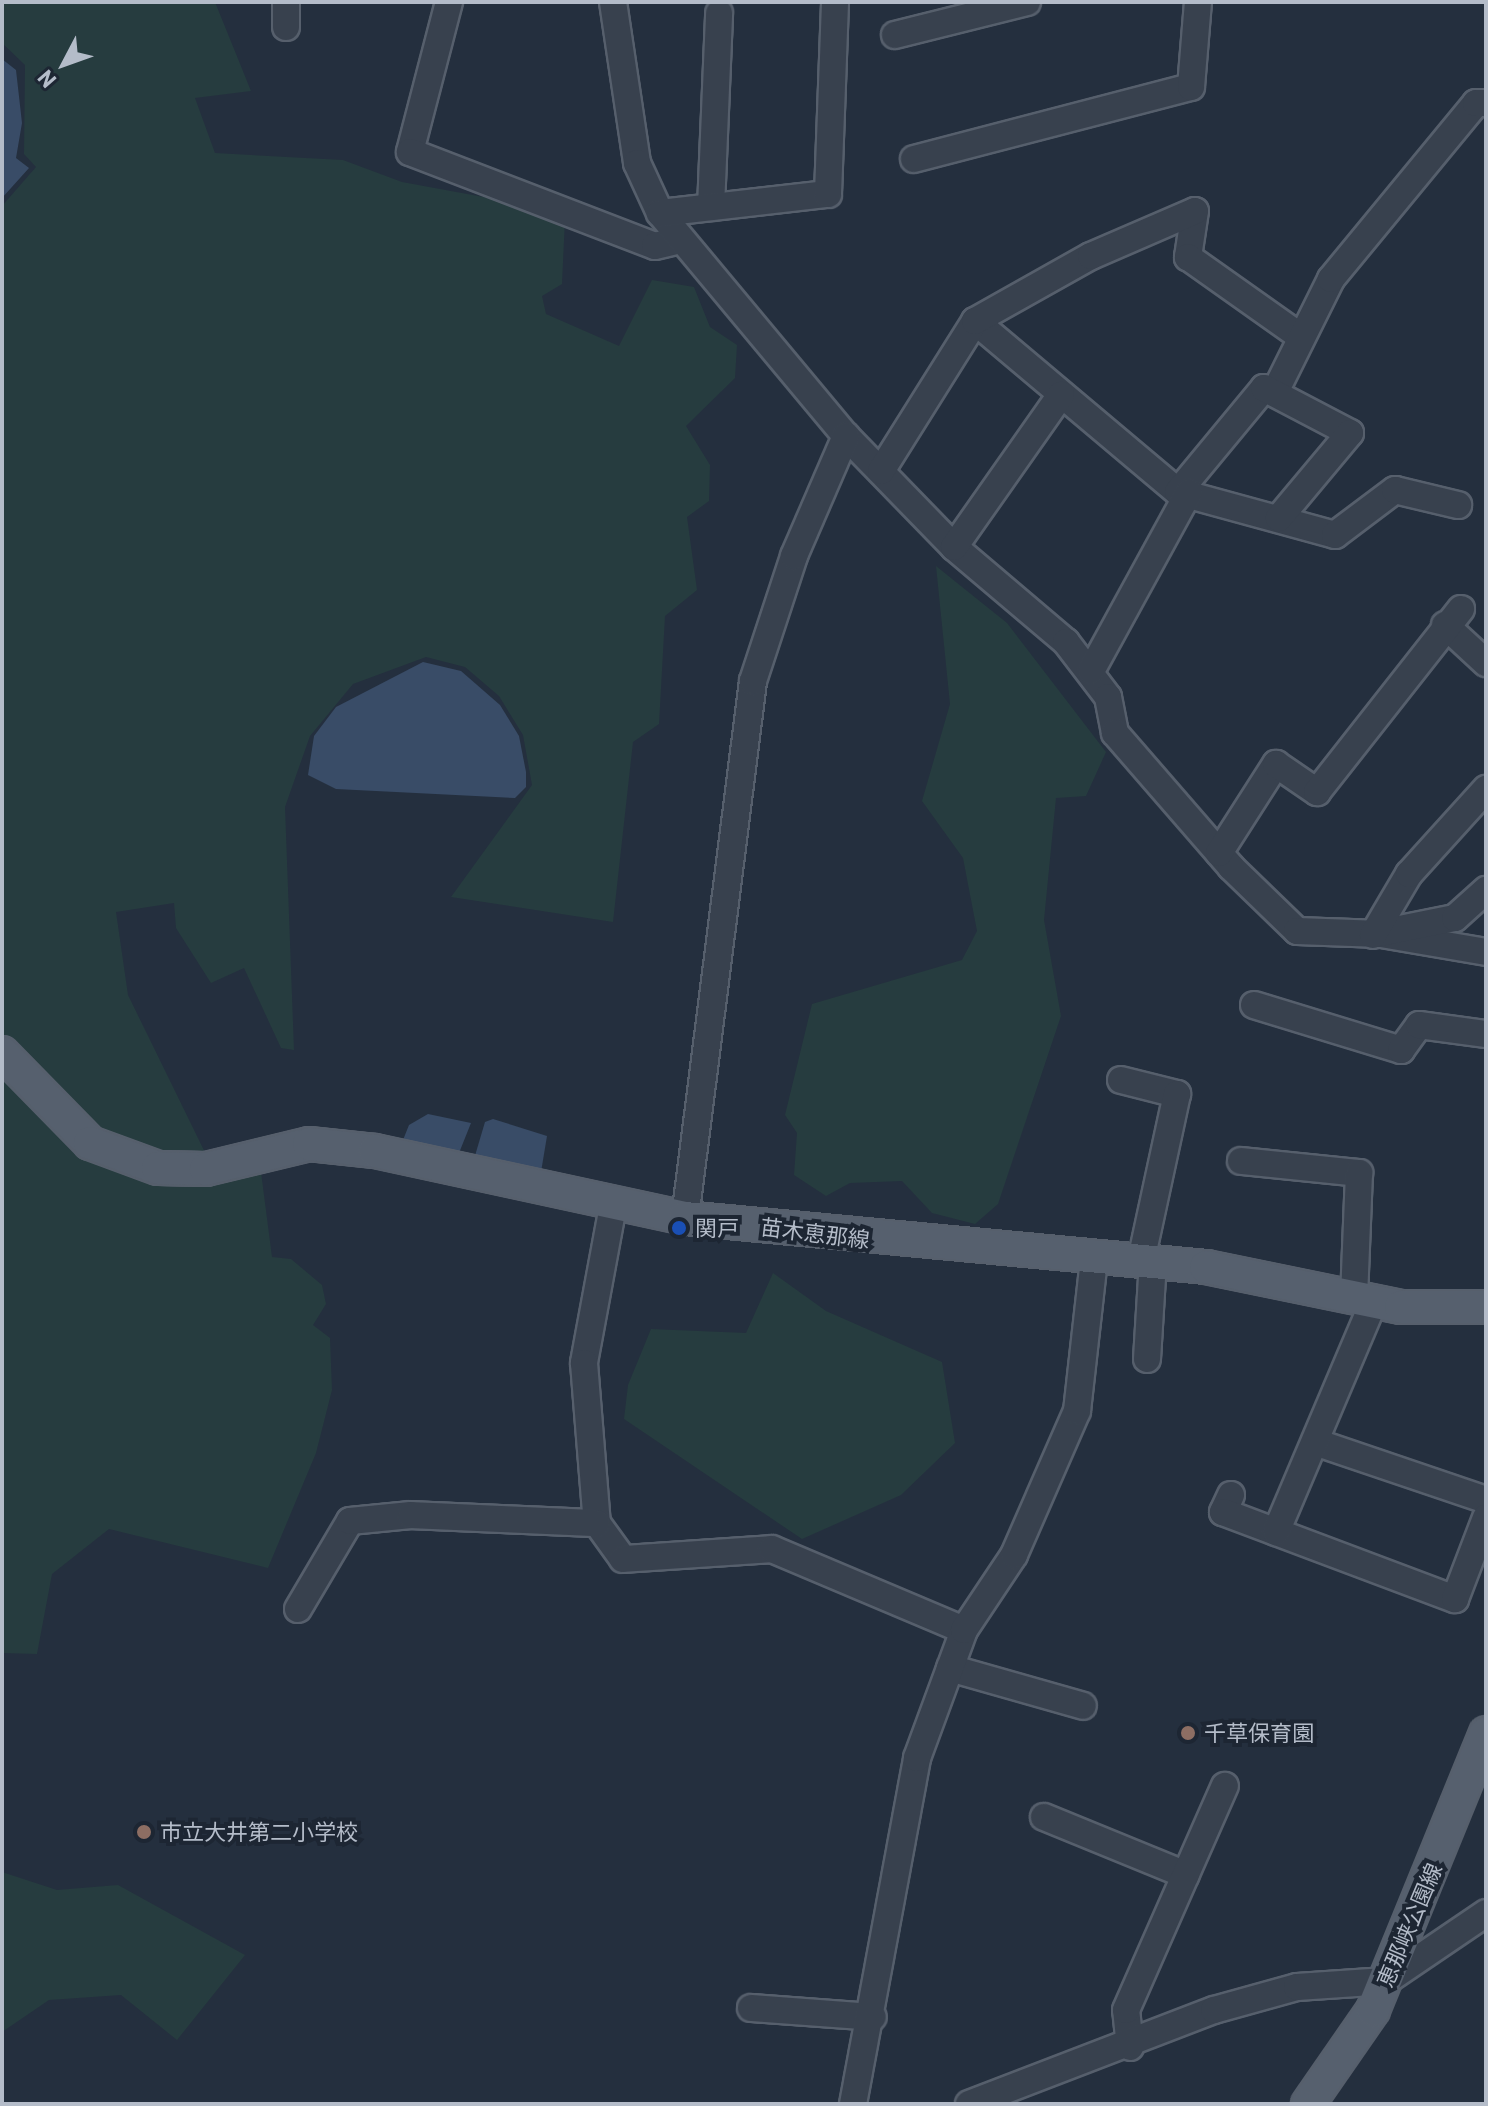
<!DOCTYPE html>
<meta charset="utf-8">
<style>
body{margin:0}
#map{position:relative;width:1488px;height:2106px;overflow:hidden;background:#242f3e;font-family:Barlow,"Noto Sans JP",sans-serif}
div>[style]{position:absolute}
[style*='--x']{left:calc(var(--x)*1px);top:calc(var(--y)*1px);width:calc(var(--w)*1px);rotate:calc(var(--a)*1deg)}
.green>*{inset:0;background:#263c3f}
.water>*{inset:0;background:#394c67}
.roads{filter:drop-shadow(2px 0 #565f6c) drop-shadow(-2px 0 #565f6c) drop-shadow(0 2px #565f6c) drop-shadow(0 -2px #565f6c)}
.minor>*{height:26px;margin:-13px;padding:0 13px;transform-origin:13px;border-radius:13px;background:#38414e}
.major>*{height:32px;margin:-16px;padding:0 16px;transform-origin:16px;border-radius:16px;background:#56606e}
.dots>*{width:22px;height:22px;translate:-50% -50%;box-sizing:border-box;border:4px solid #1d2633;border-radius:50%}
span{translate:-50% -50%;white-space:nowrap;text-align:center;line-height:1.15;-webkit-text-stroke:8px #1d2633;paint-order:stroke}
.poi-label{font-size:22px;color:#b4bcc9}
.left{translate:0 -50%;text-align:left}
.street-label{font-size:22px;color:#b4bcc9}
.frame{position:absolute;inset:0;border:4px solid #b4bcc9;pointer-events:none}
.north{position:absolute;left:24px;top:24px;width:80px;height:80px;-webkit-text-stroke:6px #1d2633;paint-order:stroke;rotate:229deg;font-size:22px;font-weight:700;line-height:32px;text-align:center;color:#b4bcc9}
.north::after{content:'';display:block;margin:auto;width:28px;height:36px;background:#b4bcc9;clip-path:polygon(50% 0,100% 100%,50% 72%,0 100%)}
</style>
<div id="map">
<div class="green">
<div style="clip-path:polygon(2px 2px,215px 2px,251px 91px,195px 98px,215px 153px,343px 160px,402px 182px,489px 198px,501px 192px,565px 219px,562px 284px,542px 296px,546px 314px,619px 346px,652px 280px,694px 287px,710px 327px,737px 345px,735px 378px,686px 426px,710px 465px,709px 501px,687px 517px,697px 590px,665px 616px,659px 724px,633px 742px,613px 922px,451px 897px,532px 785px,523px 735px,499px 696px,465px 667px,426px 657px,353px 684px,310px 736px,285px 807px,294px 1050px,281px 1048px,244px 968px,211px 983px,176px 928px,174px 903px,116px 912px,128px 995px,219px 1181px,261px 1172px,272px 1257px,291px 1259px,322px 1285px,326px 1304px,313px 1325px,330px 1338px,332px 1390px,316px 1453px,268px 1568px,109px 1529px,52px 1574px,37px 1654px,2px 1653px,2px 206px,36px 167px,24px 154px,25px 65px,2px 43px)"></div>
<div style="clip-path:polygon(936px 566px,1007px 623px,1106px 752px,1086px 796px,1056px 798px,1044px 920px,1061px 1016px,998px 1204px,975px 1224px,932px 1213px,902px 1181px,850px 1183px,826px 1196px,794px 1175px,797px 1133px,785px 1115px,812px 1004px,962px 960px,977px 931px,963px 858px,922px 801px,950px 704px)"></div>
<div style="clip-path:polygon(773px 1273px,826px 1311px,942px 1362px,955px 1443px,901px 1495px,802px 1539px,624px 1419px,628px 1385px,651px 1329px,746px 1333px)"></div>
<div style="clip-path:polygon(2px 1872px,57px 1890px,118px 1885px,245px 1955px,177px 2040px,121px 1995px,49px 2000px,2px 2032px)"></div>
</div>
<div class="water">
<div style="clip-path:polygon(2px 59px,16px 70px,22px 123px,16px 158px,29px 168px,2px 198px)"></div>
<div style="clip-path:polygon(423px 662px,461px 671px,500px 705px,519px 736px,526px 772px,526px 787px,515px 798px,336px 789px,308px 775px,314px 736px,336px 707px)"></div>
<div style="clip-path:polygon(428px 1114px,471px 1123px,457px 1158px,401px 1145px,409px 1125px)"></div>
<div style="clip-path:polygon(493px 1119px,547px 1136px,541px 1172px,474px 1159px,485px 1122px)"></div>
</div>
<div class="roads">
<div class="minor">
<div style="--x:286;--y:2;--w:25;--a:90"></div>
<div style="--x:449;--y:2;--w:155;--a:104.6"></div>
<div style="--x:410;--y:152;--w:262;--a:21"></div>
<div style="--x:655;--y:246;--w:27;--a:-13"></div>
<div style="--x:613;--y:2;--w:163;--a:81.5"></div>
<div style="--x:637;--y:163;--w:55;--a:65.3"></div>
<div style="--x:660;--y:213;--w:290;--a:50.2"></div>
<div style="--x:846;--y:436;--w:155;--a:45.8"></div>
<div style="--x:954;--y:547;--w:147;--a:40.3"></div>
<div style="--x:1066;--y:642;--w:69;--a:52.6"></div>
<div style="--x:1108;--y:697;--w:37;--a:79"></div>
<div style="--x:1115;--y:733;--w:177;--a:49.1"></div>
<div style="--x:1231;--y:867;--w:92;--a:44.1"></div>
<div style="--x:1297;--y:931;--w:84;--a:2"></div>
<div style="--x:1381;--y:934;--w:107;--a:9.7"></div>
<div style="--x:895;--y:35;--w:136;--a:-14"></div>
<div style="--x:914;--y:159;--w:286;--a:-14.6"></div>
<div style="--x:1191;--y:87;--w:85;--a:-85.3"></div>
<div style="--x:711;--y:207;--w:194;--a:-87.6"></div>
<div style="--x:1195;--y:211;--w:47;--a:98.7"></div>
<div style="--x:1188;--y:257;--w:138;--a:35.3"></div>
<div style="--x:660;--y:213;--w:169;--a:-6.5"></div>
<div style="--x:828;--y:194;--w:192;--a:-87.9"></div>
<div style="--x:975;--y:321;--w:265;--a:40.1"></div>
<div style="--x:1178;--y:492;--w:163;--a:15.3"></div>
<div style="--x:1335;--y:535;--w:75;--a:-36.9"></div>
<div style="--x:1395;--y:490;--w:65;--a:13.4"></div>
<div style="--x:1275;--y:392;--w:126;--a:-63.6"></div>
<div style="--x:1331;--y:279;--w:228;--a:-50.5"></div>
<div style="--x:1476;--y:103;--w:10;--a:0"></div>
<div style="--x:881;--y:471;--w:177;--a:-57.9"></div>
<div style="--x:975;--y:321;--w:133;--a:-29.3"></div>
<div style="--x:1091;--y:256;--w:113;--a:-23.4"></div>
<div style="--x:1178;--y:492;--w:135;--a:-50.4"></div>
<div style="--x:1264;--y:388;--w:97;--a:27.6"></div>
<div style="--x:1350;--y:433;--w:111;--a:129.9"></div>
<div style="--x:954;--y:547;--w:186;--a:-54.9"></div>
<div style="--x:1445;--y:625;--w:56;--a:42.8"></div>
<div style="--x:1091;--y:671;--w:204;--a:-61.3"></div>
<div style="--x:1219;--y:853;--w:106;--a:-57.4"></div>
<div style="--x:1276;--y:764;--w:50;--a:34.3"></div>
<div style="--x:1317;--y:792;--w:233;--a:-51.8"></div>
<div style="--x:1380;--y:933;--w:76;--a:-11.3"></div>
<div style="--x:1455;--y:918;--w:42;--a:-42.1"></div>
<div style="--x:1373;--y:935;--w:71;--a:-59.5"></div>
<div style="--x:1409;--y:874;--w:115;--a:-47.8"></div>
<div style="--x:1254;--y:1005;--w:154;--a:17"></div>
<div style="--x:1401;--y:1050;--w:31;--a:-54"></div>
<div style="--x:1419;--y:1025;--w:68;--a:7.7"></div>
<div style="--x:1121;--y:1080;--w:58;--a:14"></div>
<div style="--x:1177;--y:1094;--w:170;--a:102.2"></div>
<div style="--x:1241;--y:1161;--w:119;--a:5.8"></div>
<div style="--x:1359;--y:1173;--w:125;--a:92.3"></div>
<div style="--x:613;--y:1206;--w:160;--a:100.5"></div>
<div style="--x:584;--y:1363;--w:161;--a:85.4"></div>
<div style="--x:597;--y:1523;--w:44;--a:54.2"></div>
<div style="--x:623;--y:1559;--w:149;--a:-3.8"></div>
<div style="--x:772;--y:1549;--w:208;--a:22.9"></div>
<div style="--x:685;--y:1218;--w:541;--a:-82.78"></div>
<div style="--x:753;--y:681;--w:132;--a:-71.8"></div>
<div style="--x:794;--y:556;--w:131;--a:-66.6"></div>
<div style="--x:1147;--y:1359;--w:97;--a:-86.5"></div>
<div style="--x:1315;--y:1442;--w:181;--a:18.7"></div>
<div style="--x:1231;--y:1495;--w:19;--a:115"></div>
<div style="--x:1223;--y:1512;--w:248;--a:20.6"></div>
<div style="--x:1455;--y:1599;--w:87;--a:-69.1"></div>
<div style="--x:1276;--y:1532;--w:249;--a:-67"></div>
<div style="--x:298;--y:1609;--w:102;--a:-59.4"></div>
<div style="--x:350;--y:1521;--w:61;--a:-5.6"></div>
<div style="--x:411;--y:1515;--w:186;--a:2.5"></div>
<div style="--x:950;--y:1668;--w:138;--a:15.9"></div>
<div style="--x:1044;--y:1817;--w:153;--a:22.2"></div>
<div style="--x:751;--y:2008;--w:122;--a:4.2"></div>
<div style="--x:1130;--y:2047;--w:37;--a:-96"></div>
<div style="--x:1126;--y:2010;--w:245;--a:-66.2"></div>
<div style="--x:853;--y:2104;--w:352;--a:-79.5"></div>
<div style="--x:917;--y:1758;--w:136;--a:-69.8"></div>
<div style="--x:964;--y:1630;--w:90;--a:-56.3"></div>
<div style="--x:1014;--y:1555;--w:157;--a:-66.4"></div>
<div style="--x:1077;--y:1411;--w:153;--a:-83.6"></div>
<div style="--x:969;--y:2104;--w:262;--a:-21"></div>
<div style="--x:1214;--y:2010;--w:86;--a:-15.5"></div>
<div style="--x:1297;--y:1987;--w:89;--a:-3.9"></div>
<div style="--x:1386;--y:1981;--w:121;--a:-34.2"></div>
</div>
<div class="major">
<div style="--x:2;--y:1053;--w:126;--a:45.6"></div>
<div style="--x:90;--y:1143;--w:72;--a:20.2"></div>
<div style="--x:158;--y:1168;--w:48;--a:1.2"></div>
<div style="--x:206;--y:1169;--w:106;--a:-13.6"></div>
<div style="--x:309;--y:1144;--w:66;--a:6.1"></div>
<div style="--x:375;--y:1151;--w:317;--a:12.2"></div>
<div style="--x:685;--y:1218;--w:523;--a:5.37"></div>
<div style="--x:1206;--y:1267;--w:199;--a:11.6"></div>
<div style="--x:1401;--y:1307;--w:85;--a:0"></div>
<div style="--x:1308;--y:2104;--w:114;--a:-55.3"></div>
<div style="--x:1373;--y:2010;--w:299;--a:-67.8"></div>
</div>
</div>
<div class="dots">
<div style="left:679px;top:1228px;background:#1a4fb4"></div>
<div style="left:1188px;top:1733px;background:#8d6e63"></div>
<div style="left:144px;top:1832px;background:#8d6e63"></div>
</div>
<div class="poi-label">
<span class="left" style="left:695px;top:1228px">関戸</span>
<span class="left" style="left:1204px;top:1733px">千草保育園</span>
<span class="left" style="left:160px;top:1832px">市立大井第二小学校</span>
</div>
<div class="street-label">
<span style="left:815px;top:1233px;rotate:7deg">苗木恵那線</span>
<span style="left:1409px;top:1925px;rotate:-67deg">恵那峡公園線</span>
</div>
<div class="frame"></div>
<div class="north">N</div>
</div>
